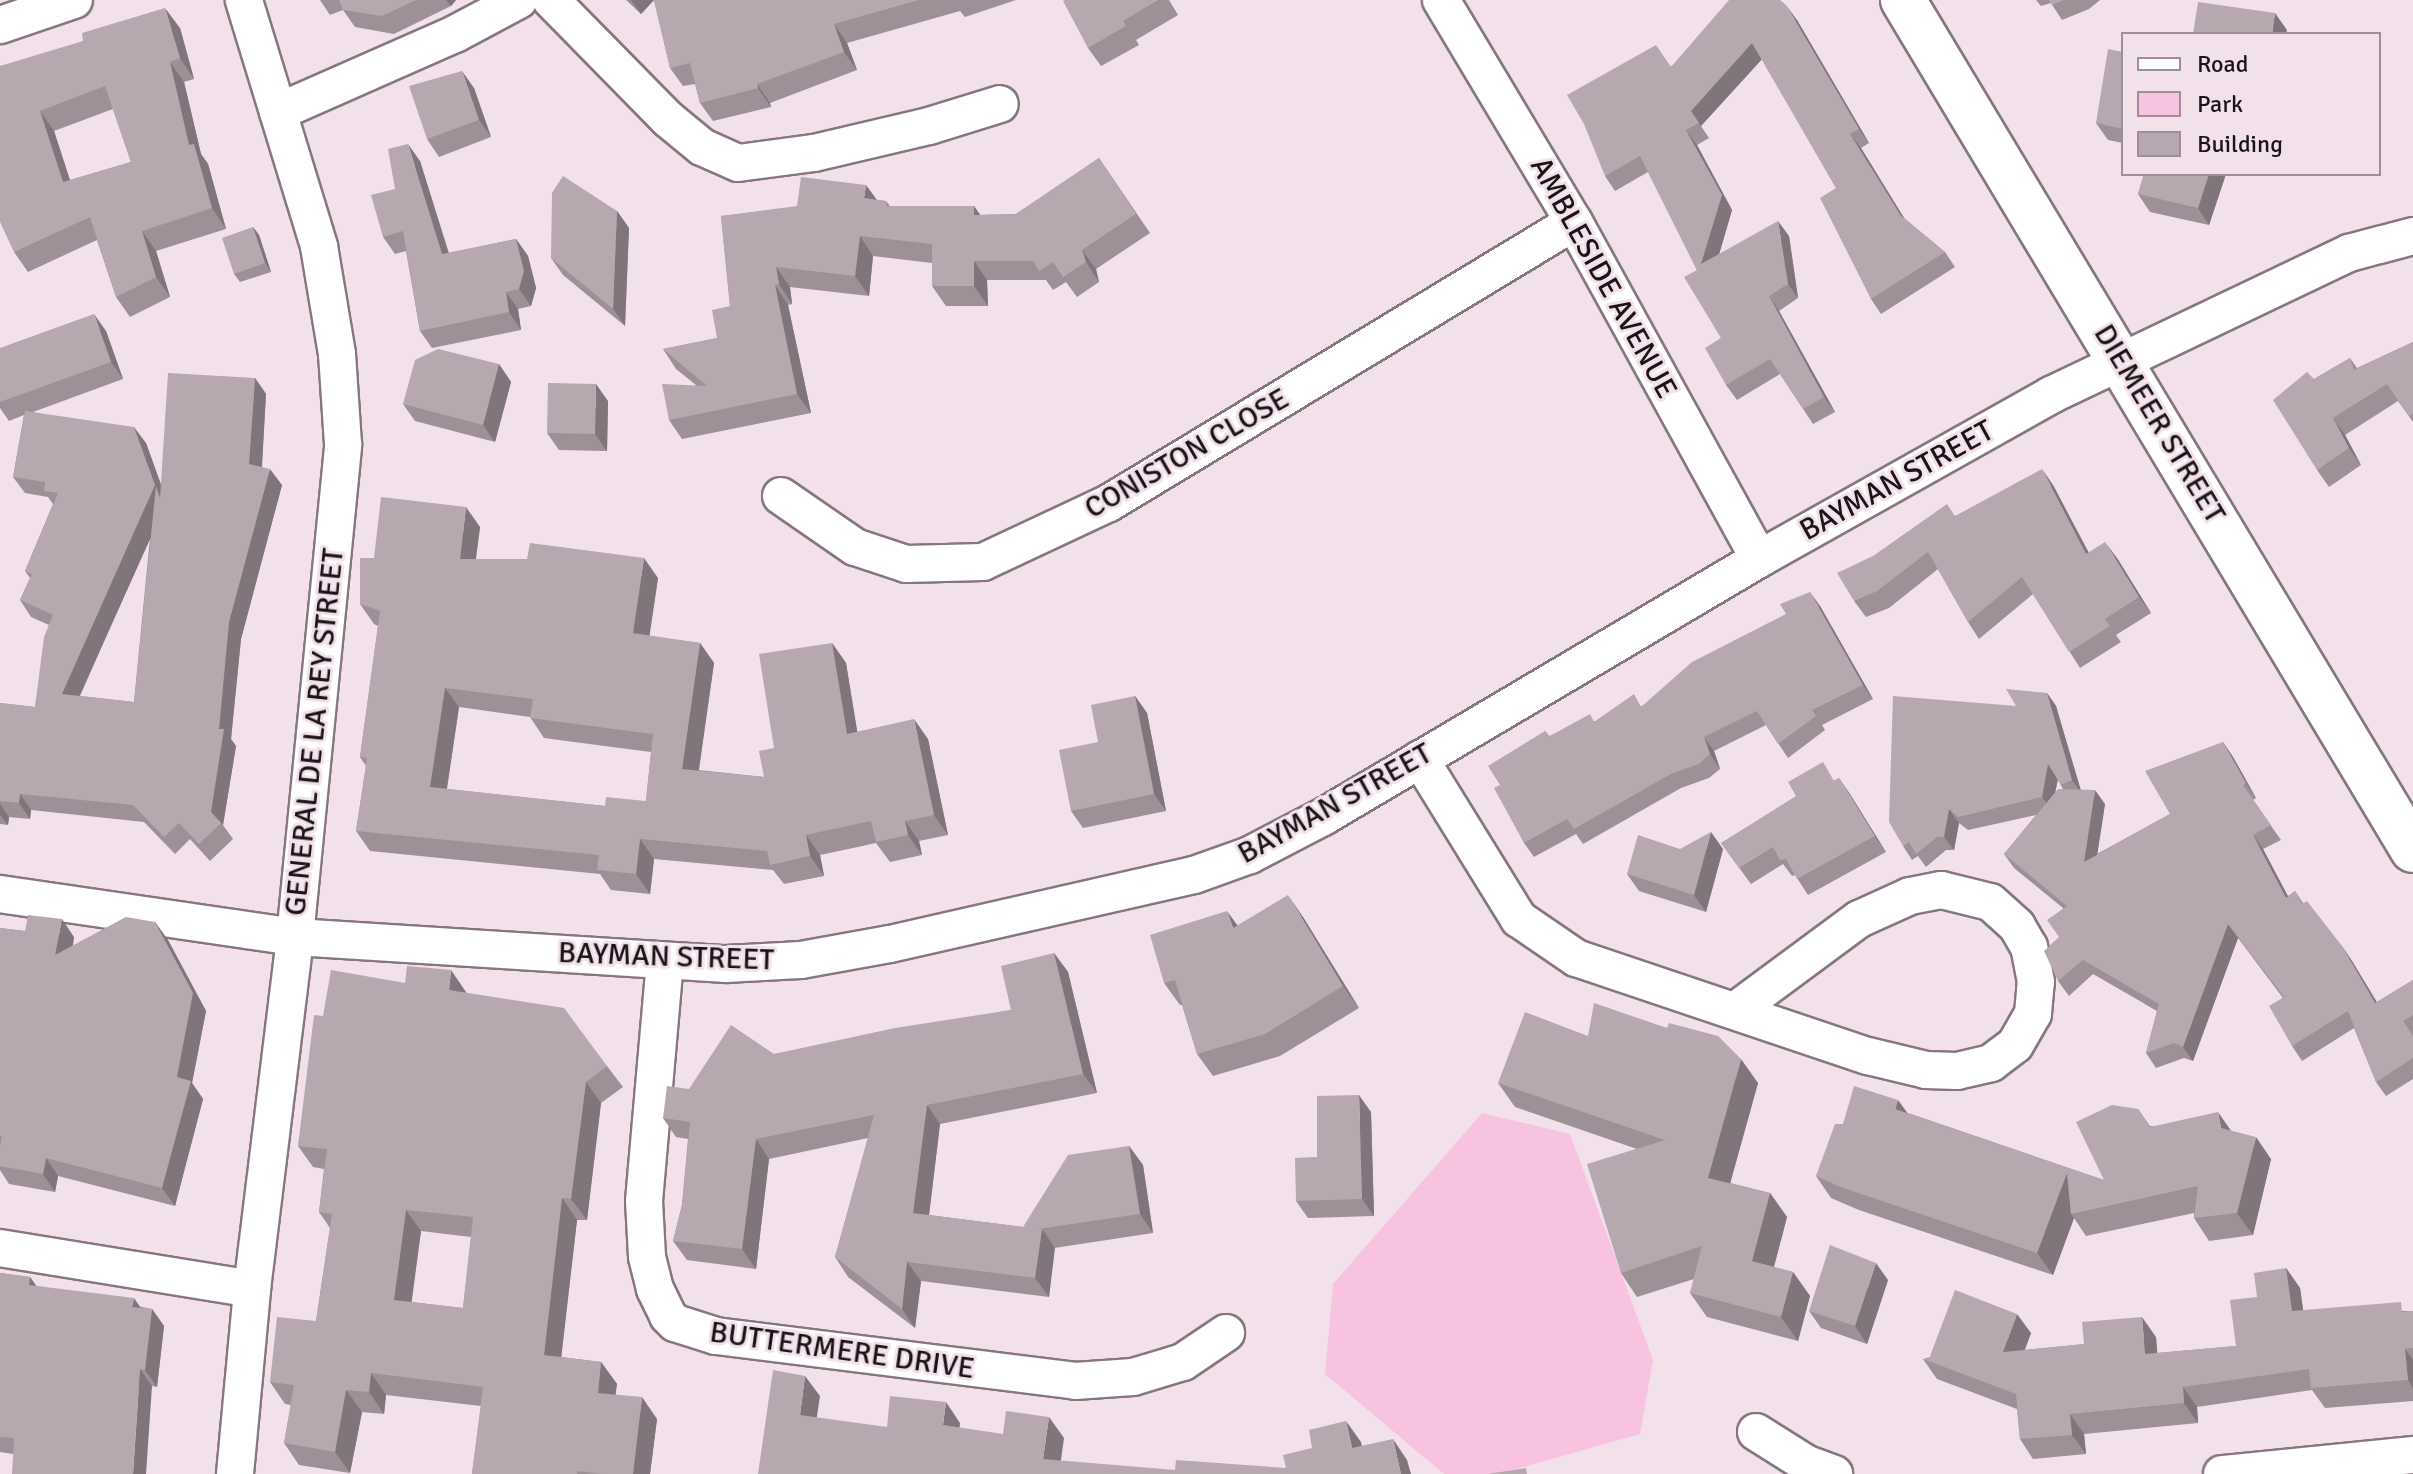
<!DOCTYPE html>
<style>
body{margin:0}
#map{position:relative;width:2413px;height:1474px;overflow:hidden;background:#f2e1ea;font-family:Signika,sans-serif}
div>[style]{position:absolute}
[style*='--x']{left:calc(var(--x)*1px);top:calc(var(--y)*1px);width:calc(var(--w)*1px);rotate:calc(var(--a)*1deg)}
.green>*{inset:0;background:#f8c3e0}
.roads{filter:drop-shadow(2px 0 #86777f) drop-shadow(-2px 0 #86777f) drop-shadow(0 2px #86777f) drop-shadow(0 -2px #86777f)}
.street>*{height:36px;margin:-18px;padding:0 18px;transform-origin:18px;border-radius:18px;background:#fff}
.secondary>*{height:44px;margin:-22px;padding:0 22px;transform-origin:22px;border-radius:22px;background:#fff}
.wall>*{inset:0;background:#9d9096}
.shaded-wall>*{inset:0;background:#80757a}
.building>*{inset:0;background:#b7a7af}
span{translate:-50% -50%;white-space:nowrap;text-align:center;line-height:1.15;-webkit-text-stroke:6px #f2e1ea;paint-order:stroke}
.street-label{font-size:30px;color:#1a1417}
.legend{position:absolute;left:2121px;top:32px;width:260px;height:144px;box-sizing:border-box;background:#f2e1ea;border:2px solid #9c8f96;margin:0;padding:10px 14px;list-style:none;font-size:24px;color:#1a1417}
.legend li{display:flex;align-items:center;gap:16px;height:40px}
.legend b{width:40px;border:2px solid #9c8f96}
</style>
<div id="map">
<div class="green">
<div style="clip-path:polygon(1482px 1113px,1570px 1134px,1653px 1360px,1640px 1434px,1499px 1474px,1444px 1474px,1325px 1374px,1333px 1284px)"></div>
</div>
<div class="roads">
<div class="street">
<div style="--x:551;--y:0;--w:167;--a:45.5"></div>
<div style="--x:668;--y:119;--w:44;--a:39.5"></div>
<div style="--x:702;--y:147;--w:39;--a:24"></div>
<div style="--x:738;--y:163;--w:77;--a:-7.5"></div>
<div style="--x:814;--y:153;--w:118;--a:-13.2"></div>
<div style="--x:929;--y:126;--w:74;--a:-17.2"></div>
<div style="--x:1441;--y:0;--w:259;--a:59.1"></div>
<div style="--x:1574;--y:222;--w:384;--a:61.2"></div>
<div style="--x:0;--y:25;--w:78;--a:-18.7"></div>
<div style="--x:278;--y:112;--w:193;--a:-23.8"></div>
<div style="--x:455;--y:34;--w:72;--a:-28"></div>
<div style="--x:781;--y:496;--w:90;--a:34.6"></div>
<div style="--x:855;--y:547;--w:54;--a:18.4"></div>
<div style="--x:906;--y:564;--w:77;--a:-1.5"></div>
<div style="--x:983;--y:562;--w:139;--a:-25.1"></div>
<div style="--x:1109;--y:503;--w:543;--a:-31.14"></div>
<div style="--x:1420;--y:759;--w:188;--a:58.3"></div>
<div style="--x:1519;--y:919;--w:69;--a:34.4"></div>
<div style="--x:1576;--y:958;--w:308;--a:18.6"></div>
<div style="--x:1868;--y:1056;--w:60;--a:13.6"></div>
<div style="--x:1926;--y:1070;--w:31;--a:2"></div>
<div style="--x:1957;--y:1071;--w:35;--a:-13"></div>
<div style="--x:1991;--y:1063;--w:30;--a:-37"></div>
<div style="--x:2015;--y:1045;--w:36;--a:-60"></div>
<div style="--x:2033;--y:1014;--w:32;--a:-85"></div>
<div style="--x:2036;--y:982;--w:36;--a:-101"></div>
<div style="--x:2029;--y:947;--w:24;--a:-120"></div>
<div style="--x:2017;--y:926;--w:36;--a:-138"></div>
<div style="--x:1990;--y:902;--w:50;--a:-166.2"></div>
<div style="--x:1941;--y:890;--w:32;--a:169"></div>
<div style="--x:1910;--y:896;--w:56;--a:155.7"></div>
<div style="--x:1859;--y:919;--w:153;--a:143.5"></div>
<div style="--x:0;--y:894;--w:298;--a:8.3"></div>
<div style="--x:295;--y:937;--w:432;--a:3.6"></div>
<div style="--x:726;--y:964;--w:75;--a:-3.1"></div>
<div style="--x:801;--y:960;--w:90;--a:-10.2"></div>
<div style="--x:890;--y:944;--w:312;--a:-12.8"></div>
<div style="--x:1194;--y:875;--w:59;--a:-19.7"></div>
<div style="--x:1250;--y:855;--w:82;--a:-27.5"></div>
<div style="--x:1323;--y:817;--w:507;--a:-30.61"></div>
<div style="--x:1759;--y:559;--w:335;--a:-29.3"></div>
<div style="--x:2051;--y:395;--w:330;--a:-25.5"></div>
<div style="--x:2349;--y:253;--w:66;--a:-14.9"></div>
<div style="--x:665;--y:961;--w:241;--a:95"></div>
<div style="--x:644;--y:1201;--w:56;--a:86.9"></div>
<div style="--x:647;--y:1257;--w:33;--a:76"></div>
<div style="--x:655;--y:1289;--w:30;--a:64"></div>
<div style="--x:668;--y:1316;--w:10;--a:45"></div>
<div style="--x:675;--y:1323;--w:43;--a:17.6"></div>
<div style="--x:716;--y:1336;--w:362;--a:7.1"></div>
<div style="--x:1075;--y:1381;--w:58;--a:-3.9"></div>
<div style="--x:1133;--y:1377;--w:52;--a:-16.7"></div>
<div style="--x:1183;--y:1362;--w:52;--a:-34"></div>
<div style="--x:0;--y:1248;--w:255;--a:9.2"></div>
<div style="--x:1756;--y:1432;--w:60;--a:32.1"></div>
<div style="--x:1807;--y:1464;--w:29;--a:20"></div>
<div style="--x:235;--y:1474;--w:186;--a:-84.7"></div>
<div style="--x:252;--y:1289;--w:355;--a:-83"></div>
<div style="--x:295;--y:937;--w:495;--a:-84.4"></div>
<div style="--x:343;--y:444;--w:90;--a:-93.8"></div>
<div style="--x:337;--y:354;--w:109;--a:-99.5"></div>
<div style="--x:319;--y:246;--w:257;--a:-107"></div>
<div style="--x:2222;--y:1474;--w:192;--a:-5.7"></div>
</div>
<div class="secondary">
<div style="--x:1903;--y:0;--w:991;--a:59.04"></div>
</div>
</div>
<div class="wall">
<div style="clip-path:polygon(320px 0,456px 0,451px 6px,394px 34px,355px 27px,343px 10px,330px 15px)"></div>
<div style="clip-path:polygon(626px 0,1016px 0,965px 17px,960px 11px,847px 43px,857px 70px,770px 103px,771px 107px,713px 121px,700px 103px,695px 84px,683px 86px,670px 68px,654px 0,641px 14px)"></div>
<div style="clip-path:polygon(1065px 0,1169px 0,1178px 15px,1136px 40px,1139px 45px,1101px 66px,1088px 48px)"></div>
<div style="clip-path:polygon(2036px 0,2100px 0,2089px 9px,2062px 20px,2051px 3px,2041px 6px)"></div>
<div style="clip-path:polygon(1797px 20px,1869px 143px,1861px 148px,1904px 218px,1945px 252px,1955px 267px,1881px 314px,1871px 299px,1836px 188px,1762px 59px,1701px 126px,1709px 138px,1697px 145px,1732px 210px,1719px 254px,1789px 236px,1798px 298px,1779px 311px,1835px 412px,1813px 424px,1780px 374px,1737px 400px,1726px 385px,1721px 338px,1697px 270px,1648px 172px,1615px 191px,1605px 176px,1671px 66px)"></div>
<div style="clip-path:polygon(evenodd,180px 28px,194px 79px,184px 82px,201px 154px,208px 164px,226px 229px,156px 251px,170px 297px,130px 317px,116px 297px,97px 240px,28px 272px,14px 252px,0 66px,180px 28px,113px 109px,131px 162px,70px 180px,54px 131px,113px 109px)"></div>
<div style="clip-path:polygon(2123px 52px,2123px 143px,2108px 140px,2096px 123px)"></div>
<div style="clip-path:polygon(474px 88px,491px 137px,439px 157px,427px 139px)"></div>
<div style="clip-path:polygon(1099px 158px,1150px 233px,1096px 269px,1099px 282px,1077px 297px,1066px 282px,1053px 290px,1046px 280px,987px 280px,988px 306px,946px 306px,932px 286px,932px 263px,873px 256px,869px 296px,790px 287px,792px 304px,788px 305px,811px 413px,682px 439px,669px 420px,696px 385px,676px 369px,663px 349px,717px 338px,730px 306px,721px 216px,877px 200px,886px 201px,890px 206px,974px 206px,980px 215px,1016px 214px)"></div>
<div style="clip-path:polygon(420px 161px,449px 253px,516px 239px,528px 256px,536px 288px,531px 306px,518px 309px,521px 330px,432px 348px,420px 331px,406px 251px,395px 254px,383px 237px,395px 189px)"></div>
<div style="clip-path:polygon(2144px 174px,2226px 174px,2209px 225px,2150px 212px,2138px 194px)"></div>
<div style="clip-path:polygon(617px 211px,629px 228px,625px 326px,563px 275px,551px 258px)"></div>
<div style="clip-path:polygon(253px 227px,259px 235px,271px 272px,240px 282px,234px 274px)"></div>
<div style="clip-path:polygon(evenodd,106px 331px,123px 379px,33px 412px,146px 443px,161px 485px,255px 378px,266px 394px,262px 467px,282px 485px,241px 639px,231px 739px,236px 746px,223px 825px,233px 839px,210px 861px,190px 839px,175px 854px,144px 822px,31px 810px,30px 819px,9px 817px,8px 825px,0 824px,0 703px,35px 707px,49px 625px,31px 617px,20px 600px,30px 578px,25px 571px,53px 504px,48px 497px,25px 493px,13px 477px,24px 415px,9px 421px,0 408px,0 348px,106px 331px,150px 538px,134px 702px,80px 696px,123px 599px,150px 538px)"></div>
<div style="clip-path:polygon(2413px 342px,2413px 422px,2398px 401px,2345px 435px,2361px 465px,2329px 487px,2317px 470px,2314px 379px,2350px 358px,2357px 368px)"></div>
<div style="clip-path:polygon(499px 364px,511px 382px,495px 442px,415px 421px,403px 404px)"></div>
<div style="clip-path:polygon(608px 401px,607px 451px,559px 450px,547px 433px)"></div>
<div style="clip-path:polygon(2053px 485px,2088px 553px,2117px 558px,2151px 613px,2116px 635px,2121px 642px,2080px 668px,2033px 594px,1979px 639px,1968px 622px,1938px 569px,1889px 608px,1866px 617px,1854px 601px,1955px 516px)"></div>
<div style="clip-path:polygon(evenodd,480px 527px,476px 559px,658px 578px,649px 636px,700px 643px,714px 663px,699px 770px,764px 777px,774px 748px,832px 643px,846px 663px,857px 732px,928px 739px,948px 835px,919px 841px,922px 855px,890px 862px,876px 843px,820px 855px,824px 876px,784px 884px,773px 870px,654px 859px,650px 894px,611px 890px,600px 874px,370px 851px,356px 831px,366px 766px,360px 757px,378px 626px,374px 624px,360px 604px,374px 558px,480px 527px,459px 707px,530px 717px,544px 738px,651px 752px,646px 801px,605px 806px,447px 789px,459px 707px)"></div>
<div style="clip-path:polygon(1820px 606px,1873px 699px,1822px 725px,1825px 730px,1788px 758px,1766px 725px,1714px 751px,1720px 769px,1709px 778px,1681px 788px,1583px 844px,1576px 834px,1534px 857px,1524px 843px,1500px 785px,1545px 731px,1549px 736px,1642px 706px)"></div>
<div style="clip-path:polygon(evenodd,2047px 693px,2056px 706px,2080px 790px,2105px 804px,2097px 854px,2170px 814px,2223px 742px,2233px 757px,2256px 798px,2253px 800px,2281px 840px,2263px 849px,2288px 896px,2295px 891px,2303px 903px,2342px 946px,2352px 961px,2377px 1002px,2413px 980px,2413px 1079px,2386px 1096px,2376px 1082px,2354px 1028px,2302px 1061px,2292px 1046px,2283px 998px,2238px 938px,2193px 1061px,2184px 1058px,2156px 1068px,2146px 1053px,2157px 1011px,2093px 974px,2069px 996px,2058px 981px,2059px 937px,2063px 908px,2014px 868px,2004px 854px,2036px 815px,1968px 830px,1959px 823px,1954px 850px,1946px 850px,1926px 867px,1918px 856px,1912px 860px,1903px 846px,2047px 693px,2058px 780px,2063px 789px,2055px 792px,2058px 780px)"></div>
<div style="clip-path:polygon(1135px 696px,1147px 713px,1166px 811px,1083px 828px,1071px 811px,1098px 742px)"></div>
<div style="clip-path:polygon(1839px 778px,1886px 852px,1808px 895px,1795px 875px,1792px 876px,1783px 864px,1751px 884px,1721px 843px)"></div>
<div style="clip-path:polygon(1680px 849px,1723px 849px,1706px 912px,1639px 891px,1627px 874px)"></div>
<div style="clip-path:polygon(1303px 917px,1359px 1008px,1280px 1056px,1213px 1076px,1197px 1054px,1182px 1005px,1180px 1005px,1164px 983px,1237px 926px)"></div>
<div style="clip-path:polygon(155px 922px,168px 940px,206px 1011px,192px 1083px,203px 1099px,175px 1206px,58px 1176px,55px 1192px,9px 1184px,0 1170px,0 928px,74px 937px,73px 946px)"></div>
<div style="clip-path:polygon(1054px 953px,1068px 972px,1097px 1093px,940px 1124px,929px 1215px,1023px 1227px,1129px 1146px,1143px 1165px,1153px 1233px,1054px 1248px,1049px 1297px,921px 1281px,915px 1328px,848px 1277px,835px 1257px,868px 1138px,769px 1159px,756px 1269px,687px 1260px,673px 1241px,682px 1205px,688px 1139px,676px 1137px,663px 1118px,689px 1089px,774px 1054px,1011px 1010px)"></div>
<div style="clip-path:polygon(evenodd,405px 983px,466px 992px,466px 993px,607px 1066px,623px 1087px,601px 1103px,587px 1220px,577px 1220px,561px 1357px,601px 1362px,617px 1384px,615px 1394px,657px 1419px,650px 1474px,472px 1474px,481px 1406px,386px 1395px,384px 1414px,362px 1412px,350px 1473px,299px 1465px,284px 1443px,291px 1405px,285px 1404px,270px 1382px,316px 1321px,330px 1228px,319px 1212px,324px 1169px,313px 1167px,298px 1146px,323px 1016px,405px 983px,421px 1231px,471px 1237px,463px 1308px,411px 1302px,421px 1231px)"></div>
<div style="clip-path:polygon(1588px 1036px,1758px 1083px,1730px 1183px,1770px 1193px,1787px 1217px,1774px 1267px,1793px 1272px,1810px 1296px,1798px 1341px,1707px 1317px,1690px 1293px,1694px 1279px,1637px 1297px,1621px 1273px,1637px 1149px,1515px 1107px,1498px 1083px)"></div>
<div style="clip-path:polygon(2138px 1109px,2150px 1126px,2231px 1131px,2271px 1159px,2253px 1235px,2209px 1241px,2194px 1218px,2194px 1213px,2086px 1236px,2074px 1218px,2053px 1275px,1859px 1210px,1831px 1198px,1816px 1176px,1843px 1124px,1908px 1113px,2104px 1180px)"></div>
<div style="clip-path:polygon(1371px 1112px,1374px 1216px,1308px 1218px,1296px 1201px,1317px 1157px)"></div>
<div style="clip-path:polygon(2286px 1268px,2300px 1288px,2303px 1310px,2413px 1311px,2413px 1401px,2325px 1408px,2312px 1390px,2197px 1407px,2198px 1423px,2084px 1434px,2086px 1454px,2033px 1459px,2020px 1439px,2017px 1409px,1937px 1379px,1923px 1359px,2031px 1333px,2025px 1350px,2156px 1337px,2157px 1353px,2236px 1346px,2257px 1297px)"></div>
<div style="clip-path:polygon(0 1273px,30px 1277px,36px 1286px,152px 1309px,164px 1326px,157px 1387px,152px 1386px,13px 1454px,0 1452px)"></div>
<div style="clip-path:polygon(1888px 1280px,1867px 1344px,1821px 1328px,1809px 1311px)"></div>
</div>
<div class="shaded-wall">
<div style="clip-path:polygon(446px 0,456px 0,451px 6px)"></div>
<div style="clip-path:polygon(631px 0,654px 0,641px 14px)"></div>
<div style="clip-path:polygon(1786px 5px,1797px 20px,1869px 143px,1859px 129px)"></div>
<div style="clip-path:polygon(165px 8px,180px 28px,194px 79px,180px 58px)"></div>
<div style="clip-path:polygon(2275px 13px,2287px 30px,2286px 34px,2272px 34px)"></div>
<div style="clip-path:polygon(834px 24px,847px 43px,857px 70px,844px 52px)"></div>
<div style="clip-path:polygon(1752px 43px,1763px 58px,1701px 126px,1709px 138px,1691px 111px)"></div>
<div style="clip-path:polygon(170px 62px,184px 82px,201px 154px,208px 164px,226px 229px,212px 208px,189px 145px)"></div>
<div style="clip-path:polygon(462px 71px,474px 88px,491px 137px,479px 120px)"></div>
<div style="clip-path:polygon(757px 84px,770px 103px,771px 107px,758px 88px)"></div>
<div style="clip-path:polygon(40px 111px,54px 131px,77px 202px,63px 182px)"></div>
<div style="clip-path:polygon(1686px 130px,1697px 145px,1732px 210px,1712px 279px,1701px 264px)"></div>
<div style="clip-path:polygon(1850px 134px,1861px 148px,1912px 231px,1901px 216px)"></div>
<div style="clip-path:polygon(408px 144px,420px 161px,454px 271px,442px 254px)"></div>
<div style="clip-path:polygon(2209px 174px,2226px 174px,2209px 225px,2198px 208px)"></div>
<div style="clip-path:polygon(866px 185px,880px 204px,864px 198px)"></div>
<div style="clip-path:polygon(974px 206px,988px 226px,974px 215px)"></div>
<div style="clip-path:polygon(617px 211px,629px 228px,625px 326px,613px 309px)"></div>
<div style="clip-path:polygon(1778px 221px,1789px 236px,1798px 298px,1788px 284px)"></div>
<div style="clip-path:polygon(253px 227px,259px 235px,271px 272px,265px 263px)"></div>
<div style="clip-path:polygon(142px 231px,156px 251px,170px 297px,156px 277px)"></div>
<div style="clip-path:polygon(860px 236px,873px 256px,869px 296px,855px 276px)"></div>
<div style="clip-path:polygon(516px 239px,528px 256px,536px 288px,531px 306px,519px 289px)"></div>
<div style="clip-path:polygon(1082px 250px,1096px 269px,1099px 282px,1086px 262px)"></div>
<div style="clip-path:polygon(974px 261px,987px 280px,988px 306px,974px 286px)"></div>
<div style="clip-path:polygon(776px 267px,790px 287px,792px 304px,779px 284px)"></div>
<div style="clip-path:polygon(775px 285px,788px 305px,811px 413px,797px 394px)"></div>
<div style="clip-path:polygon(506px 292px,518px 309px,521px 330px,509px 312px)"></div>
<div style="clip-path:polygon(1769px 296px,1779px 311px,1835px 412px,1824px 397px)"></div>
<div style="clip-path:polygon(94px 314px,106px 331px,123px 379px,111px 362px)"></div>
<div style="clip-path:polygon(499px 364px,511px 382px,495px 442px,483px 425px)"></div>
<div style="clip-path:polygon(255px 378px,266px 394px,261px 480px,249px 464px)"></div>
<div style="clip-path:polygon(596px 384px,608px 401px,607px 451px,595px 434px)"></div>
<div style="clip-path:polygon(2333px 418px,2345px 435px,2361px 465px,2349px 448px)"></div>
<div style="clip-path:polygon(134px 427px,146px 443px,172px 515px,165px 506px,73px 710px,62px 694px)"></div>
<div style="clip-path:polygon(270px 469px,282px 485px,241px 639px,231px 739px,236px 746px,223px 825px,211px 812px,229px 622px)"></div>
<div style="clip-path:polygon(2042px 469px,2053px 485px,2098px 570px,2086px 554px)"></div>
<div style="clip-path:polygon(466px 507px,480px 527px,473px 579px,460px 559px)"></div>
<div style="clip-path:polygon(2105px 542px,2117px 558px,2151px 613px,2139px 597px)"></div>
<div style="clip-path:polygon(644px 558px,658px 578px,647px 653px,633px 633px)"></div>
<div style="clip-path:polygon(1810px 592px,1820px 606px,1873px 699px,1863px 685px)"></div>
<div style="clip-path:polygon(700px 643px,714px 663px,696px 789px,682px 769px)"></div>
<div style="clip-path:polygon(832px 643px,846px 663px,861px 754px,847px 734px)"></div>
<div style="clip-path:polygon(445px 688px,459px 707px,444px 807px,430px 787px)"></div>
<div style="clip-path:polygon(2047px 693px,2056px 706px,2082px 794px,2072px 780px)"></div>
<div style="clip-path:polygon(1135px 696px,1147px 713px,1166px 811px,1154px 794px)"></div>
<div style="clip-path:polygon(914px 719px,928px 739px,948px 835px,934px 815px)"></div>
<div style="clip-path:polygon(1704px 737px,1714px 751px,1720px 769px,1710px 754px)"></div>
<div style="clip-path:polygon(2223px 742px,2233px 757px,2256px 798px,2246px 783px)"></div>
<div style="clip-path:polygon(2048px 764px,2058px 777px,2052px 811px,2042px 797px)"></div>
<div style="clip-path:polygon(1839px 778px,1850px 794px,1886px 852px,1875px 836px)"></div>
<div style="clip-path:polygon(2095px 790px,2105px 804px,2094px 876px,2084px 862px)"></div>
<div style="clip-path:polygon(20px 794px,31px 810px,30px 819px,19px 803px)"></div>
<div style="clip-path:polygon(0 804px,9px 817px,8px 825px,0 815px)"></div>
<div style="clip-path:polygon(1949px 809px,1959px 823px,1954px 850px,1944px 837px)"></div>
<div style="clip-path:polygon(905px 821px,919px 841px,922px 855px,908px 835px)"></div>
<div style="clip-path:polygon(1711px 832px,1723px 849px,1706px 912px,1694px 895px)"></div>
<div style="clip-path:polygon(806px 835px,820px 855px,824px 876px,810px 856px)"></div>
<div style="clip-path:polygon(2253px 835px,2263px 849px,2296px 912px,2286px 898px)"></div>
<div style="clip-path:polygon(640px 839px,654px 859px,650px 894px,636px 874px)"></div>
<div style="clip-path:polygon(1288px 895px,1303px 917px,1359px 1008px,1343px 986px)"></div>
<div style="clip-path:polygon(1227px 911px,1243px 933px,1233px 928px)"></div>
<div style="clip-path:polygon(62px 919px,74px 937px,68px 973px,55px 955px)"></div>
<div style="clip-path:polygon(155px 922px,168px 940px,206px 1011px,192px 1083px,203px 1099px,175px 1206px,162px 1188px,177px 1077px)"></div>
<div style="clip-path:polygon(2228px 924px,2238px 938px,2193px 1061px,2183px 1047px)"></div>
<div style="clip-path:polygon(2342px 946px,2352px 961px,2386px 1018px,2375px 1003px)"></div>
<div style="clip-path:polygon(1054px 953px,1068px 972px,1097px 1093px,1083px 1074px)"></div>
<div style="clip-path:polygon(451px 970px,466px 992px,465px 1012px,449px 990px)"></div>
<div style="clip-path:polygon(1741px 1059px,1758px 1083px,1725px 1202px,1708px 1178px)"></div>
<div style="clip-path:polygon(586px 1082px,601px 1103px,587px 1220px,571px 1199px)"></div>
<div style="clip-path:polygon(1359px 1095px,1371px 1112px,1374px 1216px,1362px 1199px)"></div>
<div style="clip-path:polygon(1898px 1100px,1914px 1122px,1895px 1109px)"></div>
<div style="clip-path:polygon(927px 1105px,940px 1124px,927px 1232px,913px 1213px)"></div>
<div style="clip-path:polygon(2218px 1112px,2234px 1135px,2221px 1128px)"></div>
<div style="clip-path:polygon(2256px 1137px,2271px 1159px,2253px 1235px,2237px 1213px)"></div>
<div style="clip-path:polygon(756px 1139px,769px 1159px,756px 1269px,742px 1249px)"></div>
<div style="clip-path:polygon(1129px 1146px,1143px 1165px,1153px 1233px,1140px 1214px)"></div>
<div style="clip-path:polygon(46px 1158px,58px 1176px,55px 1192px,43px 1174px)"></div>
<div style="clip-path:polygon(2067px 1173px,2071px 1214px,2074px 1218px,2053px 1275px,2037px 1253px)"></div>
<div style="clip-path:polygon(1770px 1193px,1787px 1217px,1769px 1285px,1752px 1261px)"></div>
<div style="clip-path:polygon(562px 1198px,577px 1220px,559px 1377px,544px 1355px)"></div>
<div style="clip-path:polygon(406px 1210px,421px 1231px,409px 1322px,394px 1300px)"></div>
<div style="clip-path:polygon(1042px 1229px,1055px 1248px,1049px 1297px,1035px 1278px)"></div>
<div style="clip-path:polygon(907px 1262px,921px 1281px,915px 1328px,902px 1309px)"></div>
<div style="clip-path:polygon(1876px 1263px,1888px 1280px,1867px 1344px,1855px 1326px)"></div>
<div style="clip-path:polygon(2286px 1268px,2300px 1288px,2306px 1331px,2292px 1311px)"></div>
<div style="clip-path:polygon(1793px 1272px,1810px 1296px,1798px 1341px,1781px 1317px)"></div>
<div style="clip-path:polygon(30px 1277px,42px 1294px,29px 1285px)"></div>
<div style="clip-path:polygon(134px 1298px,145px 1314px,132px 1307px)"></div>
<div style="clip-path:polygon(152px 1309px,164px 1326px,157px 1387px,145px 1370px)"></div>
<div style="clip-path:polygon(2017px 1314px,2031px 1333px,2016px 1372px,2003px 1352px)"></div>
<div style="clip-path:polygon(2142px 1317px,2156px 1337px,2159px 1374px,2145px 1354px)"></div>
<div style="clip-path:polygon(2405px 1349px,2413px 1360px,2413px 1388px,2408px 1380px)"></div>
<div style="clip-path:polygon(601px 1362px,617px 1384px,613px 1414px,598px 1393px)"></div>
<div style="clip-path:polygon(140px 1369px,152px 1386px,146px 1474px,133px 1474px)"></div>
<div style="clip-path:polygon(371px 1373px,386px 1395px,384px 1414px,369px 1392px)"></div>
<div style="clip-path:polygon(805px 1376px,820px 1396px,814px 1436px,800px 1415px)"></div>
<div style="clip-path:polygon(2183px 1387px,2197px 1407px,2198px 1423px,2184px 1403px)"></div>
<div style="clip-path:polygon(346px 1390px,362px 1412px,350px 1473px,335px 1452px)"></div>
<div style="clip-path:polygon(642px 1397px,657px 1419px,650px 1474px,633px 1474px)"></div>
<div style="clip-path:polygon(946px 1402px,960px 1423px,958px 1446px,943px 1425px)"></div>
<div style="clip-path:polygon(2070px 1414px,2084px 1434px,2086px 1454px,2072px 1435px)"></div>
<div style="clip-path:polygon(1049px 1417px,1064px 1438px,1059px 1474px,1043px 1459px)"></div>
<div style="clip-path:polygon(1346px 1421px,1361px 1442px,1367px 1469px,1352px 1448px)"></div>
<div style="clip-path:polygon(1393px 1439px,1407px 1460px,1411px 1474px,1401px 1474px)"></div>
</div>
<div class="building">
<div style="clip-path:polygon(339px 0,416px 0,382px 16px,343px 10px)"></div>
<div style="clip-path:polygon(654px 0,919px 0,834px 24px,844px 52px,757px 84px,758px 88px,700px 103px,690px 63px,670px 68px)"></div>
<div style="clip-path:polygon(1065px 0,1158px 0,1123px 21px,1126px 26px,1088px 48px,1063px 1px)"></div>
<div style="clip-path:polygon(1729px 0,1780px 0,1786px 5px,1859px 129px,1850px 134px,1901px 216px,1945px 252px,1871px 299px,1820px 198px,1836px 188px,1752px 43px,1691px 111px,1699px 123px,1686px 130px,1722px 195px,1701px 264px,1778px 221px,1788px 284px,1769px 296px,1824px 397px,1803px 409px,1770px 359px,1726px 385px,1705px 348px,1721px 338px,1684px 277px,1697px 270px,1640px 156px,1605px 176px,1584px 124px,1567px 95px,1656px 45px,1671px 67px)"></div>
<div style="clip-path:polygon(2049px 0,2064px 0,2052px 5px)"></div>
<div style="clip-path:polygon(2198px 2px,2275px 13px,2272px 34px,2193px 34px)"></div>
<div style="clip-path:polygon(evenodd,165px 8px,180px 58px,170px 62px,189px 145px,194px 144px,212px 208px,142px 231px,156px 277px,116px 297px,90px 217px,14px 252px,0 222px,0 66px,83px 41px,82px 33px,165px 8px,105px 86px,131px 162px,63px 182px,40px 111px,105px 86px)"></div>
<div style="clip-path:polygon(2108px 49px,2123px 52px,2123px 129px,2096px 123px)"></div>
<div style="clip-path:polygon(462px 71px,479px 120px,427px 139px,409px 86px)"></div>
<div style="clip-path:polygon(408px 144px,442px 254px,516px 239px,524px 271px,519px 289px,506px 292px,509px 312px,420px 331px,403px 231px,383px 237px,371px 195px,395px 189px,388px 149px)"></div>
<div style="clip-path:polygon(1099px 158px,1136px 214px,1082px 250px,1086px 262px,1063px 277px,1053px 262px,1039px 271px,1033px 261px,974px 261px,974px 286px,932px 286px,932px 244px,860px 236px,855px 276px,776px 267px,779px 284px,775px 285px,797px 394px,669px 420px,662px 384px,707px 386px,663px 349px,717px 338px,712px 310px,730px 306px,721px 216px,797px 206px,801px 177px,866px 185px,864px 198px,886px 201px,886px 206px,974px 206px,974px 215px,1016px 214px)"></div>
<div style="clip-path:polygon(2144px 174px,2209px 174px,2198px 208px,2138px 194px)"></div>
<div style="clip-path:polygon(563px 176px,617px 211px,613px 309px,551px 258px,552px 193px)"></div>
<div style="clip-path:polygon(253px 227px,265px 263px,234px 274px,222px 238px)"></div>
<div style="clip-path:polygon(94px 314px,111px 362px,0 402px,0 348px)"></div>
<div style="clip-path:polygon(2413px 342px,2413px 414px,2409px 416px,2387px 384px,2333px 418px,2349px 448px,2317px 470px,2273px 400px,2307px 372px,2314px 379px,2350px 358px,2354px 370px)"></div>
<div style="clip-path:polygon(438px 349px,499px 364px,483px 425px,403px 404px,415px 360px)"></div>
<div style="clip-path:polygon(168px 373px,255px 378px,249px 464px,270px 469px,229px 622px,219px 729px,224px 729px,211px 812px,221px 823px,199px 844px,179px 823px,164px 837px,133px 805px,20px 794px,19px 803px,0 801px,0 703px,35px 707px,44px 637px,53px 615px,20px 600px,32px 574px,25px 571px,58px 493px,44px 491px,45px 482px,13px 477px,25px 411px,134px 427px,155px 485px,62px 694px,134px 702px,156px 486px,160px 498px)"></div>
<div style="clip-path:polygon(548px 383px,596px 384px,595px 434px,547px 433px)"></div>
<div style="clip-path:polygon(2042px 469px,2086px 554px,2105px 542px,2139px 597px,2105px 619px,2110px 626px,2069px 652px,2022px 577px,1968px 622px,1928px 552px,1877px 591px,1854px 601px,1837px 573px,1873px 556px,1947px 504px,1955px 516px)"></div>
<div style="clip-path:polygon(evenodd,381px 497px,466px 507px,460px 559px,527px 559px,530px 543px,644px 558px,633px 633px,700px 643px,682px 769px,764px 777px,759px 751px,774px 748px,759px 654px,832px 643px,847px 734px,914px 719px,934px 815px,905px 821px,908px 835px,876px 842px,871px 821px,806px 835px,810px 856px,770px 865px,767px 851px,640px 839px,636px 874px,597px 870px,599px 855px,356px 831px,367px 758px,360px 757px,380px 611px,360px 604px,360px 558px,374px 558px,381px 497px,445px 688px,533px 699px,530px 718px,653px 734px,646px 801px,606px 797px,605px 806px,430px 787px,445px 688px)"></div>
<div style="clip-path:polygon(1810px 592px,1863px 685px,1812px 710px,1816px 716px,1778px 744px,1757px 711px,1704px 737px,1710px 754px,1699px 764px,1671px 774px,1574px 829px,1567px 819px,1524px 843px,1494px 788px,1500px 785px,1488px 766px,1545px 731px,1548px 737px,1590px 714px,1594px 722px,1634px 694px,1641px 707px,1692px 662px,1786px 614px,1780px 604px)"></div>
<div style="clip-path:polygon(2006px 689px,2047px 693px,2072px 780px,2061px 785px,2048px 764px,2042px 797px,1958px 817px,1949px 809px,1944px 837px,1937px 837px,1916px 854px,1909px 842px,1903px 846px,1889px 822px,1893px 696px,2016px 706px)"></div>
<div style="clip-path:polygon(1135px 696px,1154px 794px,1071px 811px,1059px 750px,1098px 742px,1091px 705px)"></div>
<div style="clip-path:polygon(2223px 742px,2246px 783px,2243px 785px,2271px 825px,2253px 835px,2286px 898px,2295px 891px,2302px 904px,2307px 901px,2342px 946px,2375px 1003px,2413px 980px,2413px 1015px,2403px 1021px,2413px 1036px,2413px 1058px,2376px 1082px,2348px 1011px,2292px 1046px,2269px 1006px,2284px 997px,2228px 924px,2183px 1047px,2174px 1043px,2146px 1053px,2159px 1004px,2083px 960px,2058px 981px,2044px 951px,2059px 937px,2047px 920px,2067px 906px,2004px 854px,2058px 789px,2095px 790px,2084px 862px,2170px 814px,2145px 771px)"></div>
<div style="clip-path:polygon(1823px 762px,1834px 781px,1839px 778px,1875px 836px,1797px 879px,1786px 859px,1780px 860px,1773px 847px,1739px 868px,1721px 843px,1796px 796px,1788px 782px)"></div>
<div style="clip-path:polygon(1711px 832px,1694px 895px,1627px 874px,1638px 835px,1680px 849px)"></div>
<div style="clip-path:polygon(1288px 895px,1343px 986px,1265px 1034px,1197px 1054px,1175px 980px,1164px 983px,1150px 935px,1227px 911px,1233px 928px)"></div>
<div style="clip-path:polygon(28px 915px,62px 919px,55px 955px,126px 917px,155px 922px,193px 993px,177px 1077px,191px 1081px,162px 1188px,46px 1158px,43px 1174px,0 1166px,0 1147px,2px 1136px,0 1136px,0 928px,25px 931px)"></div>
<div style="clip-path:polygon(1054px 953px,1083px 1074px,927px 1105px,913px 1213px,1023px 1227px,1068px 1155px,1129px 1146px,1140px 1214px,1038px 1229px,1042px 1229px,1035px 1278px,907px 1262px,902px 1309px,835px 1257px,874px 1115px,756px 1139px,742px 1249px,673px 1241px,682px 1205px,690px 1122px,663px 1118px,667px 1086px,689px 1089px,731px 1025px,774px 1054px,895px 1028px,1011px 1010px,1001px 966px)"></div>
<div style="clip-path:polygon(evenodd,407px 966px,451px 970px,449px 990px,564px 1008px,607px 1066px,586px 1082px,571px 1199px,562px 1198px,544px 1355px,601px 1362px,598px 1393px,642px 1397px,633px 1474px,601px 1474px,577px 1471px,577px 1474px,472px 1474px,483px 1387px,371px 1373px,369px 1392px,346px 1390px,335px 1452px,284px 1443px,294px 1385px,270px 1382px,277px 1317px,316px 1321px,332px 1214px,319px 1212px,327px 1149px,298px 1146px,314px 1015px,323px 1016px,331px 970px,405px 983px,407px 966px,406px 1210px,473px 1217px,463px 1308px,394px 1300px,406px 1210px)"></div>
<div style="clip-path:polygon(1594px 1003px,1667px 1028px,1669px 1023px,1718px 1036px,1741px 1059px,1708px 1178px,1770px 1193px,1752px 1261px,1793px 1272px,1781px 1317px,1690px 1293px,1702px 1246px,1621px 1273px,1587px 1164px,1665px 1140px,1498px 1083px,1525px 1012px,1588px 1036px)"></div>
<div style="clip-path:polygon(1854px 1086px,1898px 1100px,1895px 1109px,2104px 1180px,2076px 1122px,2112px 1105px,2138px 1109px,2150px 1127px,2218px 1112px,2221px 1128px,2256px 1137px,2237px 1213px,2194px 1218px,2198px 1186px,2071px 1214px,2067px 1173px,2037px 1253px,1843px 1188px,1816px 1176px,1835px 1124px,1843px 1124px)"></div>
<div style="clip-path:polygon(1359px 1095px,1362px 1199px,1296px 1201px,1295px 1158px,1317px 1157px,1317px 1096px)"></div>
<div style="clip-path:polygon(1830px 1245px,1876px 1263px,1855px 1326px,1809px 1311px)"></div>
<div style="clip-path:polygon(2286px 1268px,2292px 1311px,2401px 1302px,2402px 1312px,2413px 1311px,2413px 1348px,2405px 1349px,2408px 1380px,2311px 1388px,2309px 1369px,2183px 1387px,2184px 1403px,2070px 1414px,2072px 1435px,2020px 1439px,2016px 1394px,1923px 1359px,1929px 1359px,1955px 1290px,2017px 1314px,2003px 1352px,2084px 1344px,2082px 1322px,2142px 1317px,2145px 1354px,2236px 1346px,2230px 1300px,2257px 1297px,2254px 1273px)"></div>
<div style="clip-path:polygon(0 1273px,30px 1277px,29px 1285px,134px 1298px,132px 1307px,152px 1309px,145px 1370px,140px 1369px,133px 1474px,12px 1474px,14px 1438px,0 1437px)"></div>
<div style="clip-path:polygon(773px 1370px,805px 1376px,800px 1415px,887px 1427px,890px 1396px,946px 1402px,943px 1425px,1003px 1434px,1006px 1411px,1049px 1417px,1043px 1459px,1175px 1470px,1176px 1460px,1286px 1468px,1283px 1455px,1312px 1448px,1309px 1430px,1346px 1421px,1352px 1448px,1393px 1439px,1401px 1474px,758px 1474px)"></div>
<div style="clip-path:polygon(1526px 1468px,1527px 1474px,1488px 1474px)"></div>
</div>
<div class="street-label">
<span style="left:1603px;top:278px;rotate:61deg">AMBLESIDE AVENUE</span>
<span style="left:2159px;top:424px;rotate:59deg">DIEMEER STREET</span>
<span style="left:1187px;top:454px;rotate:-30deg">CONISTON CLOSE</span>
<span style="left:1897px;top:481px;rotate:-29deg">BAYMAN STREET</span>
<span style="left:315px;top:732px;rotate:-84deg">GENERAL DE LA REY STREET</span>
<span style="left:1335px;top:804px;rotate:-29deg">BAYMAN STREET</span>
<span style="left:666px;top:957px;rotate:2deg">BAYMAN STREET</span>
<span style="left:842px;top:1351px;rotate:8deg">BUTTERMERE DRIVE</span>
</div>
<ul class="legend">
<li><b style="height:10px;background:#fff"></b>Road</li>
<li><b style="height:22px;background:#f8c3e0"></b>Park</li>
<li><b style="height:22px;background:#b7a7af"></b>Building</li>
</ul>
</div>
